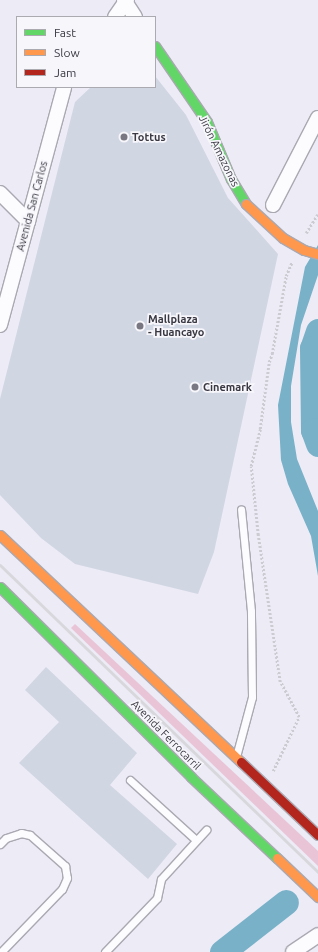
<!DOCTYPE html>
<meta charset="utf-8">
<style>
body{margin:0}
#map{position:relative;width:318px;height:952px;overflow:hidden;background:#ecebf6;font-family:Ubuntu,sans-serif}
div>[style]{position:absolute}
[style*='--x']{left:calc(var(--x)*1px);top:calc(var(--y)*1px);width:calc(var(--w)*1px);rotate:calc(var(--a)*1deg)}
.green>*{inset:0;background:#e9c4d6}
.water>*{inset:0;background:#78b1c8}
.river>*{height:25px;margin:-12.5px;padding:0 12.5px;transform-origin:12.5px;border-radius:12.5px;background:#78b1c8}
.building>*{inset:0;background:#d1d6e3}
.path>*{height:2.5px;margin-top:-1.25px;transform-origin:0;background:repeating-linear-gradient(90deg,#cccbd1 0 2px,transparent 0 4px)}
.roads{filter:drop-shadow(1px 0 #aaa9b2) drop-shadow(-1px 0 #aaa9b2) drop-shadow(0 1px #aaa9b2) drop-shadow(0 -1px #aaa9b2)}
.lane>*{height:7px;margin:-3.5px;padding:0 3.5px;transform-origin:3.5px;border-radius:3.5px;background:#fcfcfe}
.street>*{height:14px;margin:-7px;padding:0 7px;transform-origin:7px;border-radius:7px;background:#fcfcfe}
.fast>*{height:9px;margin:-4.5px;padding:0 4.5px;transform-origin:4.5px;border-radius:4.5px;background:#63d668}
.slow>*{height:9px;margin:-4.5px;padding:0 4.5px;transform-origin:4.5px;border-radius:4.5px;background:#ff974d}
.jam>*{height:9px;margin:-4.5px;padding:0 4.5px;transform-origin:4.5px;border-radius:4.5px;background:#b3261e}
.rail>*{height:3px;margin:-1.5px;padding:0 1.5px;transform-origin:1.5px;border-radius:1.5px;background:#d8d8dc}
.bridges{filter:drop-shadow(1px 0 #aaa9b2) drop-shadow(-1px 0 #aaa9b2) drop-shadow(0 1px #aaa9b2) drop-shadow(0 -1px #aaa9b2)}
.slow-bridge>*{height:9px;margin:-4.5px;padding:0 4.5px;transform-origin:4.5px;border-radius:4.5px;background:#ff974d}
.dots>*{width:11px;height:11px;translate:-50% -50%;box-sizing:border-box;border:2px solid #f6f6fb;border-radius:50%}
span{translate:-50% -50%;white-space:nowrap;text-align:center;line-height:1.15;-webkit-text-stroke:3.5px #f6f6fb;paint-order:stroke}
.poi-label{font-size:11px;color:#3a3943;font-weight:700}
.left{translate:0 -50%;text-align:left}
.street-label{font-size:11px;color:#3a3943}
.legend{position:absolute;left:16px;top:16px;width:140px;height:72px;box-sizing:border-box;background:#f6f6fb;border:1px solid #abaab1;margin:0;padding:5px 7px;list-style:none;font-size:12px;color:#3a3943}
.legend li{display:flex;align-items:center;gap:8px;height:20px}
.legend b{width:20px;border:1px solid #abaab1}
</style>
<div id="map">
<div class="green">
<div style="clip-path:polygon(75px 624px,318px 851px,318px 866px,71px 628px)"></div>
</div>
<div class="water">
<div style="clip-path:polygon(318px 245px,318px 275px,301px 325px,291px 386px,291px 422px,297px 459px,318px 511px,318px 576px,311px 536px,288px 484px,281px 460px,278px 405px,305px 267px)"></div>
</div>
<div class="river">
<div style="--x:318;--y:331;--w:18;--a:109"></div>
<div style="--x:312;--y:348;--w:82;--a:89.3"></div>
<div style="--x:313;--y:430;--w:15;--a:70"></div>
<div style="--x:222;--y:952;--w:81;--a:-38"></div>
</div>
<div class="building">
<div style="clip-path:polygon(155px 76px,186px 115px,228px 198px,278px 254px,214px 552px,198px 594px,75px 564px,41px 538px,0 495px,0 399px,75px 102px,91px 87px,155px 87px)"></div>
<div style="clip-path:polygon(46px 667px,137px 753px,110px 785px,177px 844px,148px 879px,19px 763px,59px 722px,25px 690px)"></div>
</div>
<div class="path">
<div style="--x:306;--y:233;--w:22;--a:-58"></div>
<div style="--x:273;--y:771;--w:60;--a:-64.3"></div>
<div style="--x:299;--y:717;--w:40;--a:-118"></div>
<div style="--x:280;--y:682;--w:149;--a:-98.5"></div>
<div style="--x:258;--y:535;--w:69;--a:-95.8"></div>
<div style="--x:251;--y:466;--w:38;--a:-76"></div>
<div style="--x:260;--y:429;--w:68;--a:-82.3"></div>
<div style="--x:269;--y:362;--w:9;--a:-69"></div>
<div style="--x:272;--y:354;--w:79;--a:-79.8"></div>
<div style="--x:286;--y:276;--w:15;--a:-67"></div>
</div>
<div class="roads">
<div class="lane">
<div style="--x:237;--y:753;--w:58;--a:-75"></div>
<div style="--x:252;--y:697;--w:86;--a:-90.7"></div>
<div style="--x:251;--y:611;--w:102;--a:-95.6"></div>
<div style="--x:130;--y:780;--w:89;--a:42.3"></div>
<div style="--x:0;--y:844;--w:8;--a:-45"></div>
<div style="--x:6;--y:838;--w:16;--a:-18"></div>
<div style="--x:21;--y:833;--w:9;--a:13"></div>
<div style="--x:30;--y:835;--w:47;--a:41.5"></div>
<div style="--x:65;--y:866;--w:12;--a:81"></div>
<div style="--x:67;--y:878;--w:12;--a:114"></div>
<div style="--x:62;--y:889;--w:88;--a:134.1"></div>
<div style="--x:105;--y:952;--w:75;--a:-46.1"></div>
<div style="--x:157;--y:898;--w:19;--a:-78"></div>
<div style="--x:161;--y:879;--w:67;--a:-47.4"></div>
</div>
<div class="street">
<div style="--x:124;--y:0;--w:20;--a:57"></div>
<div style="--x:115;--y:17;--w:21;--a:-55"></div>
<div style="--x:0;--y:193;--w:40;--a:45"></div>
<div style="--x:273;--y:205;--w:98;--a:-62.7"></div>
<div style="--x:0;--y:325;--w:246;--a:-74.9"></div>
<div style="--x:293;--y:952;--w:30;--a:-34"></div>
</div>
<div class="fast">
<div style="--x:155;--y:46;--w:92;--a:55.6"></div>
<div style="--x:207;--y:122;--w:62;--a:67.2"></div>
<div style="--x:231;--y:179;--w:29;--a:59"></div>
<div style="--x:0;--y:587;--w:269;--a:44.8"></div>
<div style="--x:191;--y:777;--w:118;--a:43.3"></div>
</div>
<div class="slow">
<div style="--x:0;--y:535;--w:331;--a:43.3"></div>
<div style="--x:277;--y:858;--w:57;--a:43.6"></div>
</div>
<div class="jam">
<div style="--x:241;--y:762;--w:106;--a:43.5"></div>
</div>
</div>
<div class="rail">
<div style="--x:0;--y:565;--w:442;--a:44"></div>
</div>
<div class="bridges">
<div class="slow-bridge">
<div style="--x:246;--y:204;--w:50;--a:42.6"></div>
<div style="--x:283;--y:238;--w:24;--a:30"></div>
<div style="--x:304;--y:250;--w:15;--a:16"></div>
</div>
</div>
<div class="dots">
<div style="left:124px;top:137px;background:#787782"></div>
<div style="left:140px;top:326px;background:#787782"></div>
<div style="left:195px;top:387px;background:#787782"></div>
</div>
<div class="poi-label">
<span class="left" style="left:132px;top:137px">Tottus</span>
<span class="left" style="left:148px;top:326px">Mallplaza<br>- Huancayo</span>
<span class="left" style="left:203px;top:387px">Cinemark</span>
</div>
<div class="street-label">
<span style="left:219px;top:151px;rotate:64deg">Jirón Amazonas</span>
<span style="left:32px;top:206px;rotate:-75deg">Avenida San Carlos</span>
<span style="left:166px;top:735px;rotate:45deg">Avenida Ferrocarril</span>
</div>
<ul class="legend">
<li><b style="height:5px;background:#63d668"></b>Fast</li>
<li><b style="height:5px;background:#ff974d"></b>Slow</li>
<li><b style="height:5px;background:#b3261e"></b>Jam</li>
</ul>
</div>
